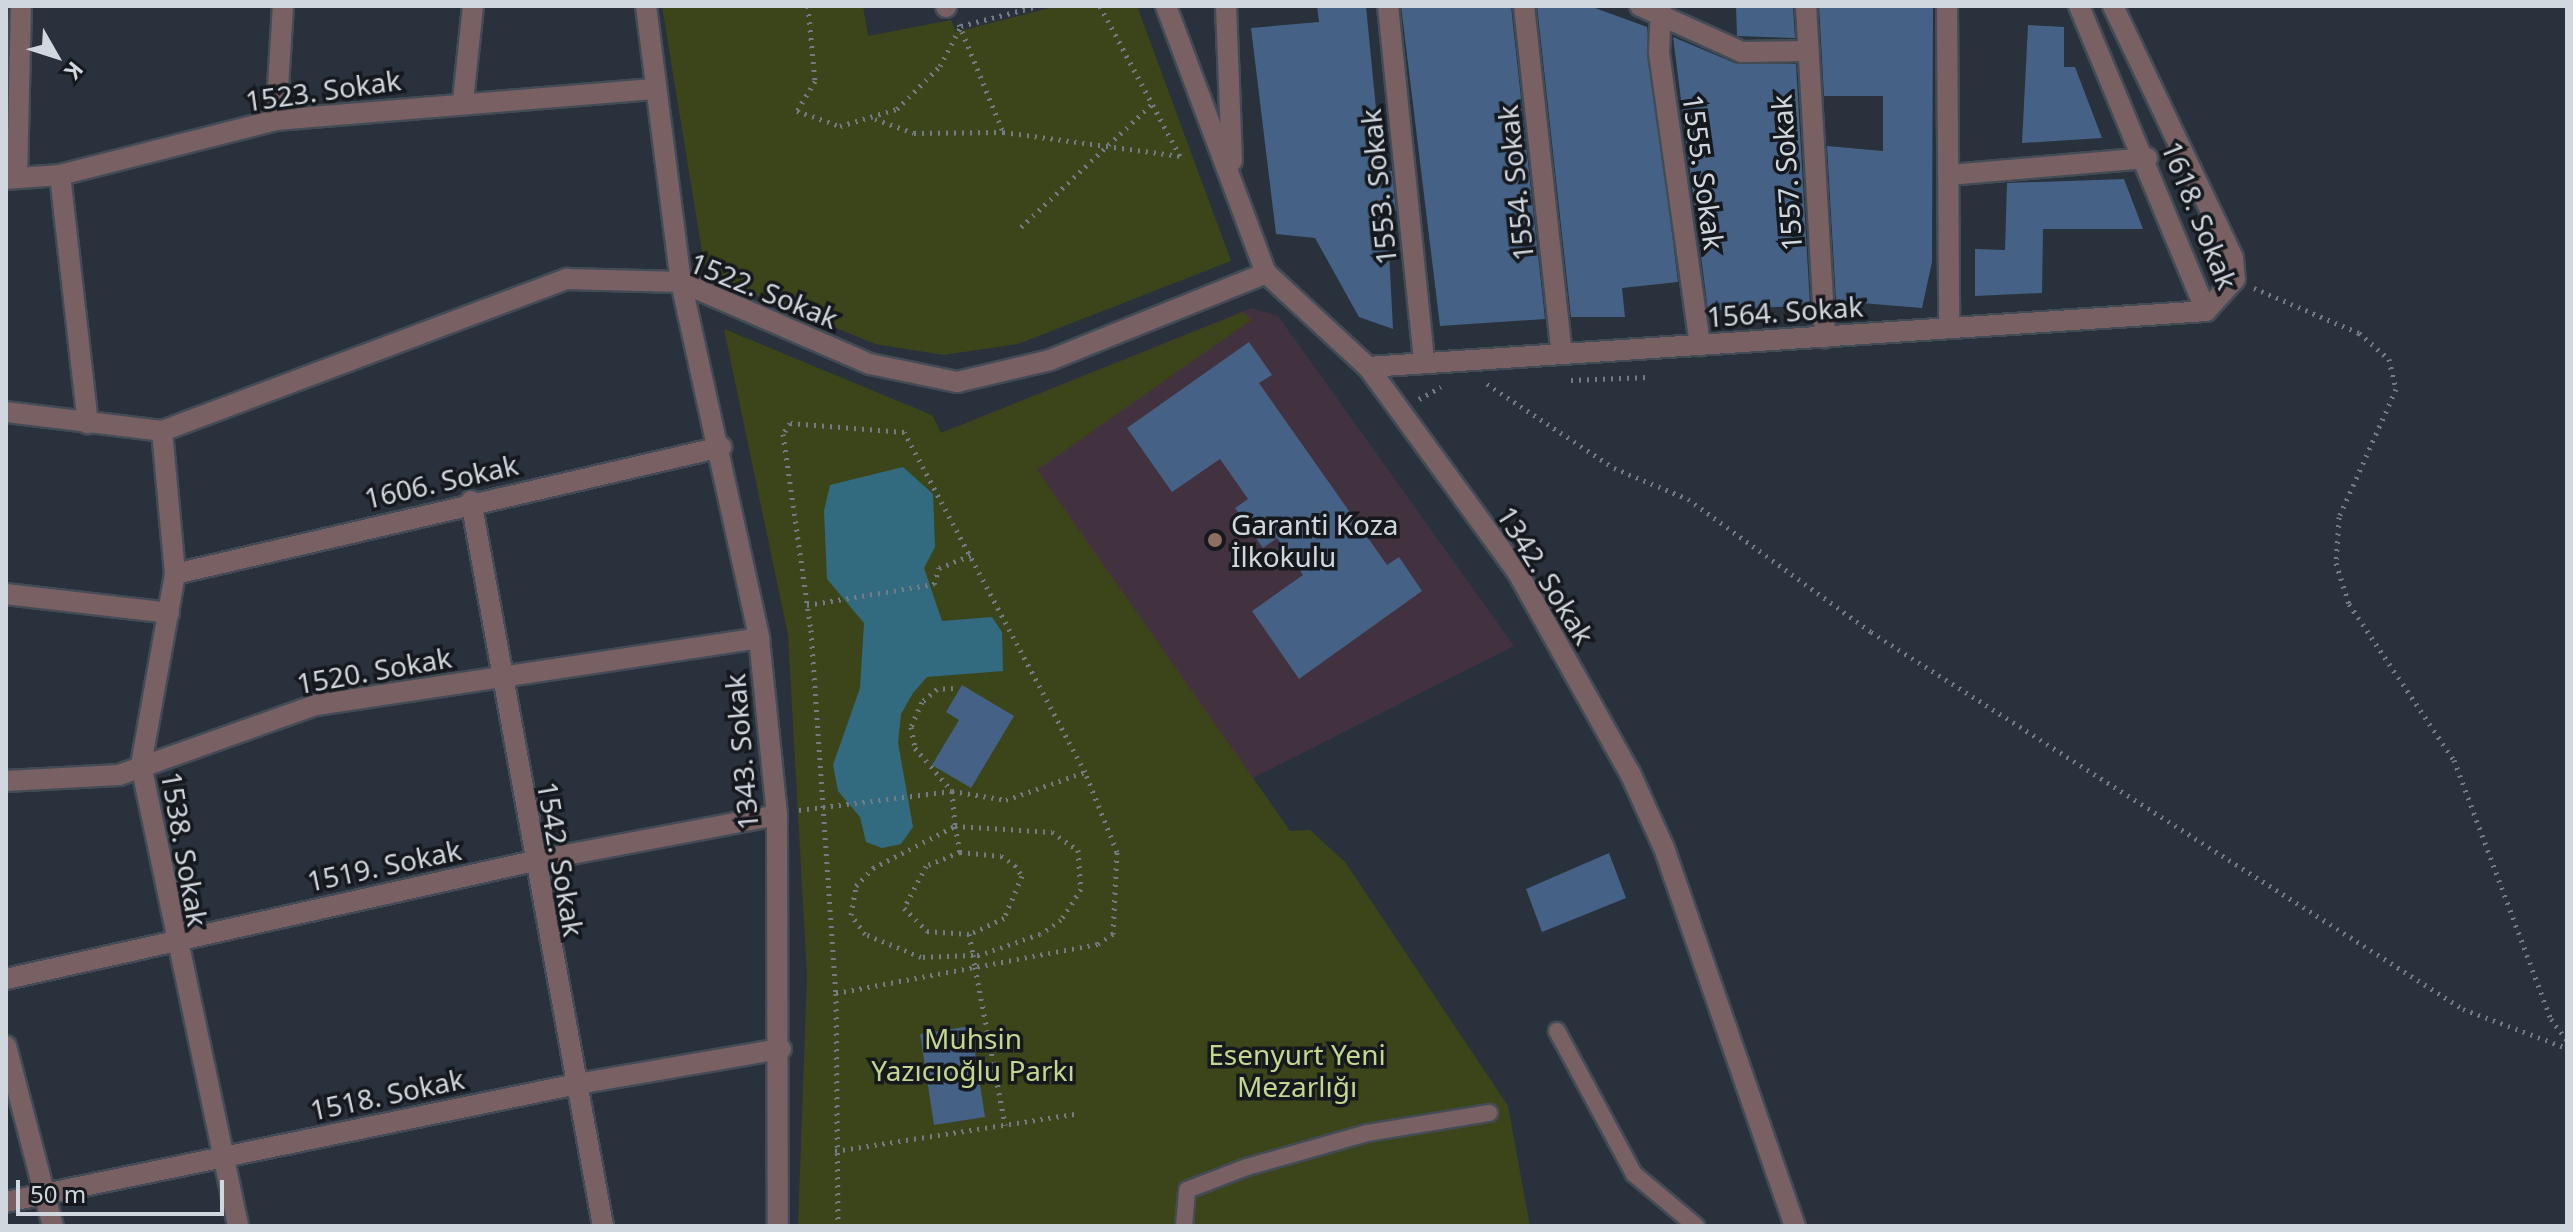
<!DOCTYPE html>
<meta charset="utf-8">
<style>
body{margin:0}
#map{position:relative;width:2573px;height:1232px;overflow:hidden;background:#28313c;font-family:"Noto Sans",sans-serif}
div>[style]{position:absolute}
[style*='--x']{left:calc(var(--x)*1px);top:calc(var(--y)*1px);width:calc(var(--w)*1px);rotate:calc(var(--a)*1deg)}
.education>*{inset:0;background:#42323f}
.green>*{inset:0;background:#3c451a}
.water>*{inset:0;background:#326b7f}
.building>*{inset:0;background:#456185}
.path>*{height:5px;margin-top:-2.5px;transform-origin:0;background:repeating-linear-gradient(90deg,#737b84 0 2px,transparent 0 8px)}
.roads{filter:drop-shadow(2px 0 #434c56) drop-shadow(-2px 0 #434c56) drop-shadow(0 2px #434c56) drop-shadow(0 -2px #434c56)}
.service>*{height:16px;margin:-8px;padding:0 8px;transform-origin:8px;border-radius:8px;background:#796163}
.minor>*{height:20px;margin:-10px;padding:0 10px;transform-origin:10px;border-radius:10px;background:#796163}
.tertiary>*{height:20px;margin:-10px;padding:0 10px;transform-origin:10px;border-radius:10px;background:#796163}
.dots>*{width:22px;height:22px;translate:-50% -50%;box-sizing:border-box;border:4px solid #15191e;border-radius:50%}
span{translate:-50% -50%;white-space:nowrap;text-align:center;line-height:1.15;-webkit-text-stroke:7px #15191e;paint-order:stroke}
.street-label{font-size:28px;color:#d1d7de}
.poi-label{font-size:28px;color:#d1d7de}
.left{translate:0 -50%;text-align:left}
.park-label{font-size:28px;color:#c4d78e}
.frame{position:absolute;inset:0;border:8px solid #d1d7de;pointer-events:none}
.north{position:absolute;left:16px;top:16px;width:80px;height:80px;-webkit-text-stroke:6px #15191e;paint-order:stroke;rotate:129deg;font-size:22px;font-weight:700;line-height:32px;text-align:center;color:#d1d7de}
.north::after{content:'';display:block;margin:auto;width:28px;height:36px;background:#d1d7de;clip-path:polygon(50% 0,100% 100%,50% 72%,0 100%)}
.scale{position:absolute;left:16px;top:1180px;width:208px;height:36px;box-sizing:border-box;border:4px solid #d1d7de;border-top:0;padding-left:10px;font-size:24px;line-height:28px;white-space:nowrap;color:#d1d7de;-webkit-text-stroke:6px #15191e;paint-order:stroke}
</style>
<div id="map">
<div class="education">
<div style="clip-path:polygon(1251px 308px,1278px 316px,1514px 646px,1253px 778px,1290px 831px,941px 433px)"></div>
</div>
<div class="green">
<div style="clip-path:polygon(662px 6px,863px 6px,868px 36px,951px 20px,956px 32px,1057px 6px,1137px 6px,1231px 261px,1018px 344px,943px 355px,875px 344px,728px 283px,704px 264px)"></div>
<div style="clip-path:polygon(1243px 312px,1251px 320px,1037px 470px,1290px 831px,1310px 830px,1345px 862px,1508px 1106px,1530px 1226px,798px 1226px,807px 975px,788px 635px,724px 329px,932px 415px,941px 433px)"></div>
</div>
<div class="water">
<div style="clip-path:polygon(903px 467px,933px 494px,935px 547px,924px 568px,942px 621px,992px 617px,1002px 632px,1003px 671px,927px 677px,913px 693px,901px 714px,898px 743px,913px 827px,901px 844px,882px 848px,866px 842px,860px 817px,838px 791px,833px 765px,860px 688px,864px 623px,827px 579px,824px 511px,830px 485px)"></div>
</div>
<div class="building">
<div style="clip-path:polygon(1317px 6px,1366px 6px,1382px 171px,1392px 171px,1396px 211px,1387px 212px,1393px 329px,1359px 317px,1315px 238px,1276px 234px,1251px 28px,1319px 22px)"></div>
<div style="clip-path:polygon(1401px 6px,1511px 6px,1545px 319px,1440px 326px)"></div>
<div style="clip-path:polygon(1537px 6px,1595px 8px,1647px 27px,1678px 282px,1622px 288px,1625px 317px,1571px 317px)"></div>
<div style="clip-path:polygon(1736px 6px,1793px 6px,1795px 38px,1737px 36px)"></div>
<div style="clip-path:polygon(1819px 6px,1933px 6px,1932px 262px,1922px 308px,1836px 301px,1827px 146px,1883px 151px,1883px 96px,1824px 96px)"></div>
<div style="clip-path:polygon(2028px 25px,2064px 27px,2064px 67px,2075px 67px,2102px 138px,2022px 143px)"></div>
<div style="clip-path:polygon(1673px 37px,1737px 64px,1796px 64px,1810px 305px,1708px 311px)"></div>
<div style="clip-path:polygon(2124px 179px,2143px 229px,2043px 229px,2042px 293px,1975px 296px,1975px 249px,2005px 250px,2007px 183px)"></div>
<div style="clip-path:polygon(1249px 342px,1272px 375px,1259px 383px,1387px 565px,1399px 557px,1422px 591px,1299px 679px,1252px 611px,1303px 575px,1277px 538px,1263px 548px,1235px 508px,1248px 499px,1220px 459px,1172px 492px,1127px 428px)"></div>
<div style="clip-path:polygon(962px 685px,1014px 716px,971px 788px,932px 765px,959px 720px,946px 712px)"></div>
<div style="clip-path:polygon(1609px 853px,1626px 898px,1542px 932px,1526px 889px)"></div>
<div style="clip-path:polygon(971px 1026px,985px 1117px,934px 1125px,920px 1034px)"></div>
</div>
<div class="path">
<div style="--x:808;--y:6;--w:75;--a:84.7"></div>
<div style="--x:815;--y:81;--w:35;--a:121"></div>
<div style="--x:797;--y:111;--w:46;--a:19.2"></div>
<div style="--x:840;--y:126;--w:59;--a:-16.6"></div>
<div style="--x:897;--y:109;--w:61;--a:-45"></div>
<div style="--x:940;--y:66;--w:45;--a:-62.3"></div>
<div style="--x:961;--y:26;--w:80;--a:-14.6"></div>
<div style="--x:959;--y:24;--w:117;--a:67.8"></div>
<div style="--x:1003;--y:132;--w:179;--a:7.7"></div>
<div style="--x:1180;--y:156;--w:170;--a:-118.1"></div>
<div style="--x:875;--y:119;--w:41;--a:19.7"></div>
<div style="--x:914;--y:133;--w:89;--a:-0.6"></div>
<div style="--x:1021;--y:227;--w:180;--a:-43.2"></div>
<div style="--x:2254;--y:288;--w:114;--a:23.2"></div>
<div style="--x:2359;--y:333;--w:40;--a:41"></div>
<div style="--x:2389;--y:359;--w:31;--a:77"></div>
<div style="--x:2396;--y:389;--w:140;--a:114"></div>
<div style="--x:2339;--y:517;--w:46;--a:93.7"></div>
<div style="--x:2336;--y:563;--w:43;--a:72.4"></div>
<div style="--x:2349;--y:604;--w:188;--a:56.1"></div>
<div style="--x:2454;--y:760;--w:277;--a:69.5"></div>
<div style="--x:2551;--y:1019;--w:26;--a:53"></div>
<div style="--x:1571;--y:380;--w:77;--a:-2.2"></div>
<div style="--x:1487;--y:384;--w:152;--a:33.5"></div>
<div style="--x:1614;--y:468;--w:80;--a:22.7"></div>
<div style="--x:1688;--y:499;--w:226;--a:36"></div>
<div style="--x:1871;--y:632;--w:702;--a:32.49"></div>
<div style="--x:2463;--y:1009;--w:111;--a:20.6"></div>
<div style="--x:1419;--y:399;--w:25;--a:-29"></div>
<div style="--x:807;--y:605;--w:129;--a:-9.4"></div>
<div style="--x:934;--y:584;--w:17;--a:-73"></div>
<div style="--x:939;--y:568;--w:35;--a:-22"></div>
<div style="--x:953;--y:688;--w:16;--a:176"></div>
<div style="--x:937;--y:689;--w:20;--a:139"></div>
<div style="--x:922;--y:702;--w:27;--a:114"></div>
<div style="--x:911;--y:727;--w:21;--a:79"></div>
<div style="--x:915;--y:748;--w:57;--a:49.3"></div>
<div style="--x:952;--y:791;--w:35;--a:85"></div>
<div style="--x:955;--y:826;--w:97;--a:3.5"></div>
<div style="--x:1052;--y:832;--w:32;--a:35"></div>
<div style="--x:1078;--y:850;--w:39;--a:86"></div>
<div style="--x:1081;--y:889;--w:37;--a:123"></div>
<div style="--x:1061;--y:920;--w:25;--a:146"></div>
<div style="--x:1040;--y:934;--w:65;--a:161"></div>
<div style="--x:979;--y:955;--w:6;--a:180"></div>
<div style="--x:973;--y:955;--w:52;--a:177.8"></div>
<div style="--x:921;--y:957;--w:61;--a:-157.7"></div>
<div style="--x:865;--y:934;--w:24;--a:-126"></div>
<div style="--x:851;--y:915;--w:29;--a:-80"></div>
<div style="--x:856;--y:886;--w:25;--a:-47"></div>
<div style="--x:873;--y:868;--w:92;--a:-27.1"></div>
<div style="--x:955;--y:826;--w:26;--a:79"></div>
<div style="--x:960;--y:852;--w:41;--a:5.6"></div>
<div style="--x:1001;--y:856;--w:17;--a:33"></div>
<div style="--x:1015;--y:865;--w:13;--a:58"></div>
<div style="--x:1022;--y:876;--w:46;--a:113.2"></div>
<div style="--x:1004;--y:918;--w:38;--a:155"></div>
<div style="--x:969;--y:934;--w:21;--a:79"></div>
<div style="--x:973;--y:955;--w:12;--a:81"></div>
<div style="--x:975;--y:967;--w:161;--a:79.2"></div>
<div style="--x:799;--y:810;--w:154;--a:-7.1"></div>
<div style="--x:952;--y:791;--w:55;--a:9.5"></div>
<div style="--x:1006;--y:800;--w:84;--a:-19.5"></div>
<div style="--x:960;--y:852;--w:37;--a:158"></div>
<div style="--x:926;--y:866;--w:47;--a:117.6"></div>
<div style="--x:904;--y:908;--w:33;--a:45"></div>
<div style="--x:927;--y:931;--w:42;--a:4.1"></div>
<div style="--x:836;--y:993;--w:267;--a:-10.6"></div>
<div style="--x:1098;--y:944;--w:18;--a:-34"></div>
<div style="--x:1113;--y:934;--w:82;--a:-87.2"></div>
<div style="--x:1117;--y:852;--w:86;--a:-111.8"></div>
<div style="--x:1085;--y:772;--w:385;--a:-118"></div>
<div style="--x:904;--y:432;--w:114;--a:-175.5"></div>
<div style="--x:790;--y:423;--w:13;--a:122"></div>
<div style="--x:783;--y:434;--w:198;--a:81.9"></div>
<div style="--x:811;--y:630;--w:364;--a:86.1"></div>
<div style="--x:836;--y:993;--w:233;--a:89.5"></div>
<div style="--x:835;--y:1151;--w:242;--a:-8.8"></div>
</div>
<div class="roads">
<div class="service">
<div style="--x:1557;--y:1031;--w:162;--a:61.7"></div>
<div style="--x:1634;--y:1174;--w:81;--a:40"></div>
<div style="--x:1184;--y:1226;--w:36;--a:-85"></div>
<div style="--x:1187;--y:1190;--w:64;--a:-21"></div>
<div style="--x:1247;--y:1167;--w:125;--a:-15.8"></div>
<div style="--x:1367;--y:1133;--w:124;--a:-9.3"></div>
</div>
<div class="minor">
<div style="--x:646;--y:6;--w:278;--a:82.8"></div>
<div style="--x:681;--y:282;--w:364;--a:77.6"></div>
<div style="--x:759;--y:638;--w:178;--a:84.2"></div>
<div style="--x:777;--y:815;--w:411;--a:89.9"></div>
<div style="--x:946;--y:6;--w:1;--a:90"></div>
<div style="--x:1166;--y:6;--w:285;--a:69.5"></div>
<div style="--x:1266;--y:273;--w:139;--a:42.7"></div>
<div style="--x:1368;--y:367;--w:165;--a:53.9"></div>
<div style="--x:1465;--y:500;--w:90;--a:54"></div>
<div style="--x:1518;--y:573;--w:229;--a:60.8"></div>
<div style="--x:1630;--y:773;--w:82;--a:65.6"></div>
<div style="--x:1664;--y:848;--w:400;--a:70.9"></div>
<div style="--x:1226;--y:6;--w:155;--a:87.8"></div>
<div style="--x:1388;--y:6;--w:359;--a:84.2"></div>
<div style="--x:1524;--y:6;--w:350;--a:83.8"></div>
<div style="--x:1640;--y:6;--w:112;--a:24.3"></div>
<div style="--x:1742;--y:52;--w:65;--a:-0.9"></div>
<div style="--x:1661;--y:6;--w:47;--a:92.4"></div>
<div style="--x:1659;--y:53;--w:295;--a:82"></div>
<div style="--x:1806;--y:6;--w:332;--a:86.7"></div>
<div style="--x:1947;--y:6;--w:322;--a:89.6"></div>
<div style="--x:2079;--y:6;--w:330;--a:67.4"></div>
<div style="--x:2113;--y:6;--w:279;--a:64.5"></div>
<div style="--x:2233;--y:258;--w:21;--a:85"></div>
<div style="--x:2235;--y:279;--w:43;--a:132.2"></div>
<div style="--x:463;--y:101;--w:96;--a:-84"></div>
<div style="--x:276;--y:120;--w:114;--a:-86.5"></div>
<div style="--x:60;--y:175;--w:250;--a:83.6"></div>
<div style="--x:1949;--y:175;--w:199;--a:-4.9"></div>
<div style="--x:17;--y:178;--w:172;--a:-88.7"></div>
<div style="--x:6;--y:179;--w:54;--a:-4.2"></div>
<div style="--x:60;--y:175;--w:223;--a:-14.3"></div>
<div style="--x:276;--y:120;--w:378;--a:-4.7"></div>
<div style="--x:1368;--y:367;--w:840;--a:-3.82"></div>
<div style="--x:162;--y:431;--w:144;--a:84.8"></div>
<div style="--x:175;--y:574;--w:194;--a:100.1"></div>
<div style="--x:141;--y:765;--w:471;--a:78.1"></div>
<div style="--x:471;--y:501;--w:737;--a:79.68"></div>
<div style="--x:175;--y:574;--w:561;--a:-13.09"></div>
<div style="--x:6;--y:594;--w:164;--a:6.6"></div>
<div style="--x:6;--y:781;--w:113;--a:-3"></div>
<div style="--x:119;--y:775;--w:209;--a:-19.6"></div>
<div style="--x:316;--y:705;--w:448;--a:-8.6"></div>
<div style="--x:6;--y:979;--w:541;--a:-12.6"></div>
<div style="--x:534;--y:861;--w:247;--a:-10.7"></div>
<div style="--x:6;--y:1046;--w:186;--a:75.4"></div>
<div style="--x:6;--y:1202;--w:578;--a:-11.68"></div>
<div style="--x:572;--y:1085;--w:212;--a:-9.8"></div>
</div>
<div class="tertiary">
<div style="--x:6;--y:412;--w:157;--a:6.9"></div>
<div style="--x:162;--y:431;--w:433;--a:-20.6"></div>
<div style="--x:567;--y:279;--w:114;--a:1.5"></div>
<div style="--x:681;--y:282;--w:206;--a:23.5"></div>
<div style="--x:870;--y:364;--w:89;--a:11.7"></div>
<div style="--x:957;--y:382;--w:96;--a:-13.3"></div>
<div style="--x:1050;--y:360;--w:233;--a:-21.9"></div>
</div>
</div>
<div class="dots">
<div style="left:1215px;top:540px;background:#8d6e63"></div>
</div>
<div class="street-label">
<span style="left:323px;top:90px;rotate:-8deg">1523. Sokak</span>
<span style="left:1704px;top:172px;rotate:82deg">1555. Sokak</span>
<span style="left:1786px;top:173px;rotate:-94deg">1557. Sokak</span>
<span style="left:1515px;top:183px;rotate:-96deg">1554. Sokak</span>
<span style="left:1378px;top:187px;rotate:-96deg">1553. Sokak</span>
<span style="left:2200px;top:215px;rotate:68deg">1618. Sokak</span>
<span style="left:764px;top:290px;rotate:22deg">1522. Sokak</span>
<span style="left:1785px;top:311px;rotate:-4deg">1564. Sokak</span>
<span style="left:441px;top:481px;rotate:-13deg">1606. Sokak</span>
<span style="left:1546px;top:575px;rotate:58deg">1342. Sokak</span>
<span style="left:374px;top:670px;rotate:-10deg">1520. Sokak</span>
<span style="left:741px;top:752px;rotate:-95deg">1343. Sokak</span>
<span style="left:185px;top:849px;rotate:80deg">1538. Sokak</span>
<span style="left:561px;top:859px;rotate:80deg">1542. Sokak</span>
<span style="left:384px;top:865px;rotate:-12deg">1519. Sokak</span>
<span style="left:387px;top:1094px;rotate:-12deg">1518. Sokak</span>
</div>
<div class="poi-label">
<span class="left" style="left:1231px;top:540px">Garanti Koza<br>İlkokulu</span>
</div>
<div class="park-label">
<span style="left:973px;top:1054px">Muhsin<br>Yazıcıoğlu Parkı</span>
<span style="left:1297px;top:1070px">Esenyurt Yeni<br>Mezarlığı</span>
</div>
<div class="frame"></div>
<div class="north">K</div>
<div class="scale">50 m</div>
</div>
